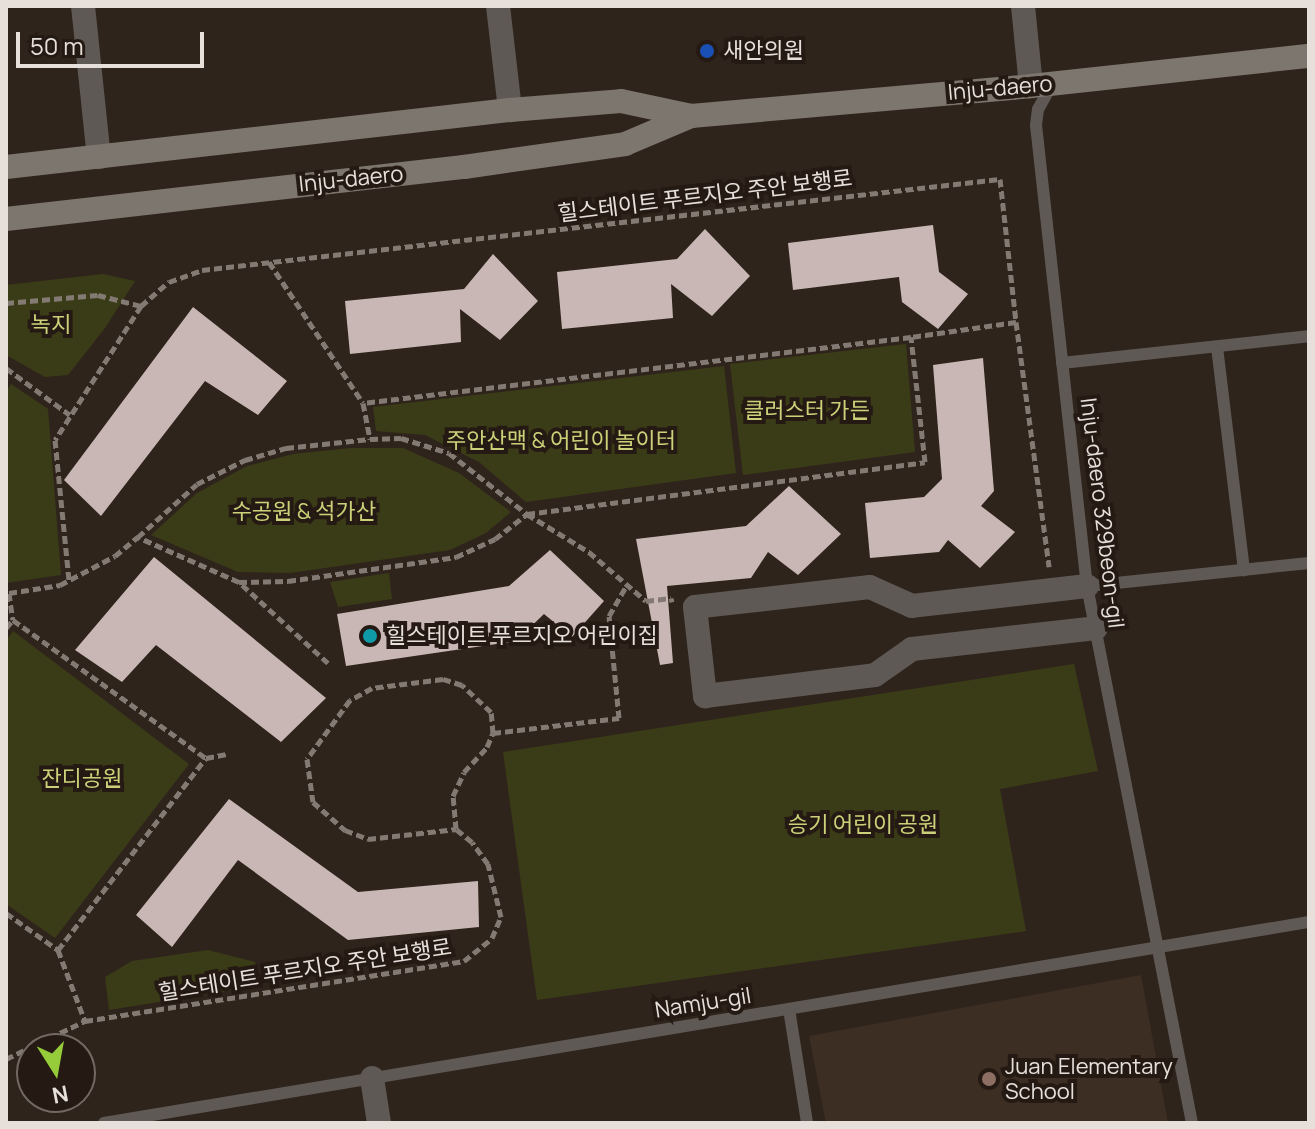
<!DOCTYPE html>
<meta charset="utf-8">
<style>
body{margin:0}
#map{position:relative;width:1315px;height:1129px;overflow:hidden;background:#2f241c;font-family:Manrope,"Noto Sans KR",sans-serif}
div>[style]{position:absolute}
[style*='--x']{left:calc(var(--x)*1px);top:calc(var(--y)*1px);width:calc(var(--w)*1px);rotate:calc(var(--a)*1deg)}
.education>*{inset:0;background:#3d2e24}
.green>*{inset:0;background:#3a3c17}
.building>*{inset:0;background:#c9b7b5}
.path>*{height:5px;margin-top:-2.5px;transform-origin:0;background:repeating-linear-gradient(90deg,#837a73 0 8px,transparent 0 12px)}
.lane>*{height:12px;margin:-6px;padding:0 6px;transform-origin:6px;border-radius:6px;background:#5e5955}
.street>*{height:24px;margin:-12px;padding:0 12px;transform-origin:12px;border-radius:12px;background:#5e5955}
.secondary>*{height:24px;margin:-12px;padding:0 12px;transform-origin:12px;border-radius:12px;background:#7d766e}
.dots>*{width:22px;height:22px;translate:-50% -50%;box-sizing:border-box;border:4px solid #251a13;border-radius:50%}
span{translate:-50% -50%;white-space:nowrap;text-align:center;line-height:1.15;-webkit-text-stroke:8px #251a13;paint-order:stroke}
.poi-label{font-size:22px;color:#e6dfda}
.left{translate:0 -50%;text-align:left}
.street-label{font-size:22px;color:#e6dfda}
.park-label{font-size:22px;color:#ccd179}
.frame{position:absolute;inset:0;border:8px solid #e6dfda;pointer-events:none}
.north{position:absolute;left:16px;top:1033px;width:80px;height:80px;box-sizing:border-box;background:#251a13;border:2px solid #726963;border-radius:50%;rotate:169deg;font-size:22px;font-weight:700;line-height:32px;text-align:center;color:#e6dfda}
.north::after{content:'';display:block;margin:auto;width:28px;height:36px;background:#96cc39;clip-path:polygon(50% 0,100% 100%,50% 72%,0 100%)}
.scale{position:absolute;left:16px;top:32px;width:188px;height:36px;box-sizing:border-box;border:4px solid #e6dfda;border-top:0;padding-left:10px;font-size:24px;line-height:28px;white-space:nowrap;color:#e6dfda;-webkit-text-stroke:6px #251a13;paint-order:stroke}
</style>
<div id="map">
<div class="education">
<div style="clip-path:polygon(1141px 975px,1168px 1123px,826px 1123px,809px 1036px)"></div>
</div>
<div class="green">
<div style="clip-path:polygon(103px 274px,135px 281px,105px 328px,68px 375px,45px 377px,6px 355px,6px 285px)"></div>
<div style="clip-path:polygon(906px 344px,915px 452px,743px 475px,730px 364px)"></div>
<div style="clip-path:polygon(724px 366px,736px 473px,526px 502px,479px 462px,425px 435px,376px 431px,373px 407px)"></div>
<div style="clip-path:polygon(11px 384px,48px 409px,61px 575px,6px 583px,6px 392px)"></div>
<div style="clip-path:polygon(351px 448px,403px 448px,459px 473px,511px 512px,486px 533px,450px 550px,290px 573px,238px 572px,151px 535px,197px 493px,247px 466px,293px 454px)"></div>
<div style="clip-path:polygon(389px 573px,392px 599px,338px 607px,330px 582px)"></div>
<div style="clip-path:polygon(13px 631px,189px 764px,55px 938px,6px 904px,6px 641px)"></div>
<div style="clip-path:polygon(1074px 664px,1098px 771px,1000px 789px,1026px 931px,537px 1000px,503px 752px)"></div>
<div style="clip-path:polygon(208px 950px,255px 962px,258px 986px,109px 1010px,105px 977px,132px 961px)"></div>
</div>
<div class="building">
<div style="clip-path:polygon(933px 225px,939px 272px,968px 294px,938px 329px,902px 302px,899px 277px,793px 290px,788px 243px)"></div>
<div style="clip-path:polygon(705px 229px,750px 276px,712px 316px,671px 284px,673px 318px,562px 329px,557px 272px,677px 259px)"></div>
<div style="clip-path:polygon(493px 254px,538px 301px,500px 340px,460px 309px,461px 342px,350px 354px,345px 301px,464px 289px)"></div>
<div style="clip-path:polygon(193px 307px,287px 381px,258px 415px,205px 381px,101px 516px,64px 480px)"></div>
<div style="clip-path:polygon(983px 358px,994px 491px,981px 506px,1015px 532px,980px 568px,948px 540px,939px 552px,870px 558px,865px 503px,924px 497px,942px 479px,933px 365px)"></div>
<div style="clip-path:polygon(789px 486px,841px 534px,798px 575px,768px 552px,751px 578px,667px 586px,673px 663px,660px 665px,636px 539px,746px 526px)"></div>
<div style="clip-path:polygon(550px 550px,604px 601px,572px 637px,544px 614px,516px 641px,346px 666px,337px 614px,509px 586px)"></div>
<div style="clip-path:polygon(154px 557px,326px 698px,281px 742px,156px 645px,122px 682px,75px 650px)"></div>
<div style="clip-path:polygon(229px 799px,358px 892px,478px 881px,479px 927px,348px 940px,238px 860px,172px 947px,136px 915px)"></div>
</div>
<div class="path">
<div style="--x:269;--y:262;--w:169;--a:56.3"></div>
<div style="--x:363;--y:403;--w:37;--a:79"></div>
<div style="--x:370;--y:439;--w:31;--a:-2"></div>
<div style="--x:401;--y:438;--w:50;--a:17.4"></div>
<div style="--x:449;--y:453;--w:99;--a:38"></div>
<div style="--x:527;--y:514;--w:73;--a:31.5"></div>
<div style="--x:589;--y:552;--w:75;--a:40.7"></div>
<div style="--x:646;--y:601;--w:25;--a:-7"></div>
<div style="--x:671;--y:598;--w:4;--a:76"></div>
<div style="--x:6;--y:303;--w:92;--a:-5"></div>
<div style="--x:98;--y:295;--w:44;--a:14.3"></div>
<div style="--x:141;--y:306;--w:159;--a:122.7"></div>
<div style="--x:55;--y:440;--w:142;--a:84.3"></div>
<div style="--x:141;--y:306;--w:37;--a:-41"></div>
<div style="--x:169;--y:282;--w:35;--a:-20"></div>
<div style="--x:202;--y:270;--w:803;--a:-6.51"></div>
<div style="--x:1000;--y:179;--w:144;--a:83.6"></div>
<div style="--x:1016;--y:322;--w:106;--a:171.9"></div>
<div style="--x:1016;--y:322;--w:247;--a:82.3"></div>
<div style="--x:6;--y:368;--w:79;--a:36.3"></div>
<div style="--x:239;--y:582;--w:111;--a:-156"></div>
<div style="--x:138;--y:537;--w:79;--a:-41.9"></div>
<div style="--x:197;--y:484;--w:54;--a:-26.6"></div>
<div style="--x:245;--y:460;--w:43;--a:-16.3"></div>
<div style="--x:286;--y:448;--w:84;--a:-6.1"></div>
<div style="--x:9;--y:593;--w:52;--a:-8.9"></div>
<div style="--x:60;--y:585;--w:62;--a:-27.8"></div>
<div style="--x:115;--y:556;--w:30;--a:-40"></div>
<div style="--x:9;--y:593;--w:27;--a:82"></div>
<div style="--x:6;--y:628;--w:11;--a:-49"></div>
<div style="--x:13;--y:620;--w:237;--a:35.6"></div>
<div style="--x:328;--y:663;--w:120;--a:-137.7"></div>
<div style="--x:239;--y:582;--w:49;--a:-1.2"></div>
<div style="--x:288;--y:581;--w:170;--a:-8.1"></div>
<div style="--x:456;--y:557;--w:43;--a:-24.8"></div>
<div style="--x:495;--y:539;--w:41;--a:-38"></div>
<div style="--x:527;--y:514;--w:401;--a:-7.4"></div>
<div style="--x:925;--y:462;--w:126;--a:-96.4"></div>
<div style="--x:911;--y:337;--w:552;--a:173.13"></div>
<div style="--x:493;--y:733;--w:21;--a:-95"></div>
<div style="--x:491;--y:712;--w:40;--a:-137"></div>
<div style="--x:462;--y:685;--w:20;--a:-162"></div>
<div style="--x:443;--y:679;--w:72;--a:172.8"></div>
<div style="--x:372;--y:688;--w:25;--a:151"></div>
<div style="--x:350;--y:700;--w:73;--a:126.1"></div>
<div style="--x:307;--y:759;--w:43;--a:82.1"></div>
<div style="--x:313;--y:802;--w:43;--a:41.2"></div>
<div style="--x:345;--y:830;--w:25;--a:21"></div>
<div style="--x:368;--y:839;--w:89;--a:-6.5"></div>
<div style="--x:456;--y:829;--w:33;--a:-95"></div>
<div style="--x:453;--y:796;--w:26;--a:-65"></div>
<div style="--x:464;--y:772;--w:34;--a:-47"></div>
<div style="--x:487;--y:747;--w:15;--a:-67"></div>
<div style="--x:493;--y:733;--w:127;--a:-6.8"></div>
<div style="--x:619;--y:718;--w:102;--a:-95.6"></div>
<div style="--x:609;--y:616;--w:36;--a:-60"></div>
<div style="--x:6;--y:913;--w:64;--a:35.4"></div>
<div style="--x:58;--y:950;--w:242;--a:-52.4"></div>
<div style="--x:206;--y:758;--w:21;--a:-11"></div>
<div style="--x:58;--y:950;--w:76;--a:69.2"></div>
<div style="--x:85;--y:1021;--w:384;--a:-9"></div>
<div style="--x:464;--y:961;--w:36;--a:-39"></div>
<div style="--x:492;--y:938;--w:23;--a:-67"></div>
<div style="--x:501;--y:917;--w:55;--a:-103.8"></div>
<div style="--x:488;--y:864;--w:27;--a:-126"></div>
<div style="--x:472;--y:842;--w:21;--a:-141"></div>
<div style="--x:6;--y:1059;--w:88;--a:-25.7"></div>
</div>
<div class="lane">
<div style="--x:1051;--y:86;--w:26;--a:119"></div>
<div style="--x:1038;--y:109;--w:16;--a:97"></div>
<div style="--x:1036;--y:125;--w:464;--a:83.7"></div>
<div style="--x:1087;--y:586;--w:547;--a:78.94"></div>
<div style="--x:1217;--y:347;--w:225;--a:83.1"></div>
<div style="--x:1062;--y:363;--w:248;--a:-6.2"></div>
<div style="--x:1087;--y:586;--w:223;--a:-5.9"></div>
<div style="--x:789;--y:1009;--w:115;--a:81"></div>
<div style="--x:104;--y:1123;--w:1222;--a:-9.47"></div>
</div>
<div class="street">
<div style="--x:83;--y:6;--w:152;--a:84"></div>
<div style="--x:498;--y:6;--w:105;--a:83.4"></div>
<div style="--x:1023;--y:6;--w:80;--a:84.3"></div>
<div style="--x:1087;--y:586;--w:176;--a:173.5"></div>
<div style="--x:912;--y:606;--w:46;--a:-155.7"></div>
<div style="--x:870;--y:587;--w:176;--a:173.5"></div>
<div style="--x:695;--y:607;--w:90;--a:83.6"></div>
<div style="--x:705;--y:696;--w:171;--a:-7"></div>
<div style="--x:875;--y:675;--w:45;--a:-35.1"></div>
<div style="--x:912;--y:649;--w:185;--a:-6.5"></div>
<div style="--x:372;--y:1078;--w:46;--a:81.2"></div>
</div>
<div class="secondary">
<div style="--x:6;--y:167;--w:507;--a:-6.45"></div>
<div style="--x:510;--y:110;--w:111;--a:-4.6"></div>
<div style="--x:621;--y:101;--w:72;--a:12.1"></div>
<div style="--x:691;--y:116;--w:341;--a:-5"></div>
<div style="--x:1031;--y:86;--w:280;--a:-6.2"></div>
<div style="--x:6;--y:219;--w:461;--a:-6.5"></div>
<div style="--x:464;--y:167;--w:163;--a:-8.1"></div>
<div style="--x:625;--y:144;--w:72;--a:-23"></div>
</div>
<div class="dots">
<div style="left:707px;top:51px;background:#1a4fb4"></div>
<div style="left:370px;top:636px;background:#0f9aa8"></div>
<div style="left:989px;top:1079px;background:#8d6e63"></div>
</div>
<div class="poi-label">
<span class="left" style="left:723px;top:51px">새안의원</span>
<span class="left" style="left:386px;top:636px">힐스테이트 푸르지오 어린이집</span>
<span class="left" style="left:1005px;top:1079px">Juan Elementary<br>School</span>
</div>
<div class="street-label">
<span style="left:1000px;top:88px;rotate:-5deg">Inju-daero</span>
<span style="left:351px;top:179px;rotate:-6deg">Inju-daero</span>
<span style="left:705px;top:196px;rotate:-7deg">힐스테이트 푸르지오 주안 보행로</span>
<span style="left:1102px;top:513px;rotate:83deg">Inju-daero 329beon-gil</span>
<span style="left:305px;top:970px;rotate:-9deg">힐스테이트 푸르지오 주안 보행로</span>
<span style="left:703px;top:1003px;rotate:-9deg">Namju-gil</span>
</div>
<div class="park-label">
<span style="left:51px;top:325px">녹지</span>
<span style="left:807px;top:411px">클러스터 가든</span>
<span style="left:561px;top:441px">주안산맥 &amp; 어린이 놀이터</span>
<span style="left:304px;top:512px">수공원 &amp; 석가산</span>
<span style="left:82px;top:779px">잔디공원</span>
<span style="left:863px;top:825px">승기 어린이 공원</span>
</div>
<div class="frame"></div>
<div class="north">N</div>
<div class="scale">50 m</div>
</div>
